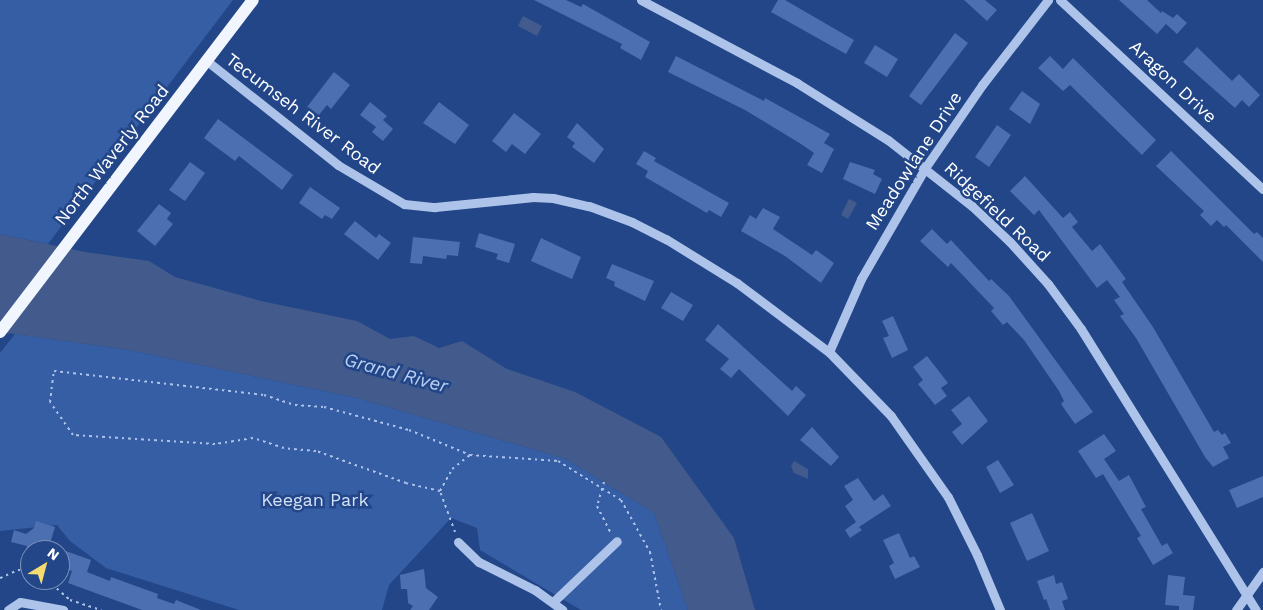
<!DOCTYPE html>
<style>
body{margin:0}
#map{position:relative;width:1263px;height:610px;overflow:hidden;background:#224688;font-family:"Work Sans",sans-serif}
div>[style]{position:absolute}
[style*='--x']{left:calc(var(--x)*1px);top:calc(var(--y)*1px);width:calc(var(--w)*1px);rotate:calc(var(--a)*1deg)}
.green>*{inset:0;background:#365ea5}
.water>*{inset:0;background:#425b8c}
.building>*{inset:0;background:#4b6fb0}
.path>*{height:2px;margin-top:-1px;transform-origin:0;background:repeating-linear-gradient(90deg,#adc3ea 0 2.5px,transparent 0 6.5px)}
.minor>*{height:9px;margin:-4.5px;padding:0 4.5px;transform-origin:4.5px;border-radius:4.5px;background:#adc3ea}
.major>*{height:12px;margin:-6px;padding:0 6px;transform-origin:6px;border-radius:6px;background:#f1f5fe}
span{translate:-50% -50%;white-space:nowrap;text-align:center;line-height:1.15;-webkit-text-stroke:5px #224688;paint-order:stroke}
.street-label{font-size:18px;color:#fff}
.park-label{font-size:18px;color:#d2e0f7}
.water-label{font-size:19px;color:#b9cef1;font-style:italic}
.north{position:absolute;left:20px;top:540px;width:50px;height:50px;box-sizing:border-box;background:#224688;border:1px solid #7a90b8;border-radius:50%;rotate:37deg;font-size:14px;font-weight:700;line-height:20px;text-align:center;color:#fff}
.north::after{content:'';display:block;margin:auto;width:18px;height:22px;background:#f6db70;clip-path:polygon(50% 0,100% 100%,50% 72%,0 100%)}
</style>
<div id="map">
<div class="green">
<div style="clip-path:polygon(0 0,233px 0,48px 244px,0 234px)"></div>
<div style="clip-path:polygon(15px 334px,129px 350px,357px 398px,566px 459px,654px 513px,688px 610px,581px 610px,480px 550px,477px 528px,451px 518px,389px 585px,382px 610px,239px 610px,106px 568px,70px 541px,57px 525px,0 531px,0 353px)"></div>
</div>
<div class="water">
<div style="clip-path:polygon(523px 16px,542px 26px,537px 36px,518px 26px)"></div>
<div style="clip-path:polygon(849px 199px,857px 203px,848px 219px,841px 215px)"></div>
<div style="clip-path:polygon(0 234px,85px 252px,149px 261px,175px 277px,261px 301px,357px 321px,390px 339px,414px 336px,439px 348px,462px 341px,507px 369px,575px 392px,661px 437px,734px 538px,755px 610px,688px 610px,654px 513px,566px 459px,357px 398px,129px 350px,0 332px)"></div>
<div style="clip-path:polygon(794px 461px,808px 469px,808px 479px,794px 473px,791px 466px)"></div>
</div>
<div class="building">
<div style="clip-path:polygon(534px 0,566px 0,581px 7px,583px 4px,650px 42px,641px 60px,620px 48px,622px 44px)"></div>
<div style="clip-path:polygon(778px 0,785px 0,854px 40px,846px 54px,771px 12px)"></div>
<div style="clip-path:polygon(964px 0,985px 0,997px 10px,987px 21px)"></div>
<div style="clip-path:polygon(1119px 0,1147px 0,1161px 13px,1162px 11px,1173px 18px,1177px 14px,1187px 23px,1177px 34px,1166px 24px,1157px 34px)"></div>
<div style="clip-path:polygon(955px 33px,968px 43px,921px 105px,909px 96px)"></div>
<div style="clip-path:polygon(875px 45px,898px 59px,887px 77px,864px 63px)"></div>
<div style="clip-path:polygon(1197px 47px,1232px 81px,1239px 74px,1260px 95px,1249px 107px,1242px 100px,1235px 108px,1183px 62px)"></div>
<div style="clip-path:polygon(676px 56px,764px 101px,765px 98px,830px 134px,824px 143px,834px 149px,822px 173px,807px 165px,814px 153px,801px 144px,745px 110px,668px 72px)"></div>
<div style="clip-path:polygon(1050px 56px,1063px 69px,1073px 58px,1156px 140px,1142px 155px,1070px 85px,1063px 91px,1038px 68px)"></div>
<div style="clip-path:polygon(334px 72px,350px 85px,331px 109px,327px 105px,319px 115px,307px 107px)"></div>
<div style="clip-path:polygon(1022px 91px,1040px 104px,1030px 124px,1009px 109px)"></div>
<div style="clip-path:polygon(370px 102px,387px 116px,383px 120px,393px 129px,383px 141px,372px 132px,376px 127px,360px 115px)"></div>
<div style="clip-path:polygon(439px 102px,469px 125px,455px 144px,423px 123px)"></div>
<div style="clip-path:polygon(514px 113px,541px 134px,525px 154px,512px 144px,506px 152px,492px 141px)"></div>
<div style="clip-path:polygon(218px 119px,293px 175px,282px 190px,239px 156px,235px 161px,204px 138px)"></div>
<div style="clip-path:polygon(577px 123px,604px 149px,594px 163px,572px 147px,575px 143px,567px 137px)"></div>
<div style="clip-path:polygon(997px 125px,1011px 135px,989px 167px,975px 157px)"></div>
<div style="clip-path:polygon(644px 151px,656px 158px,654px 161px,729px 203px,721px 217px,709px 210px,707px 213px,645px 177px,648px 171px,636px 164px)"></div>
<div style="clip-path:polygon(1171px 151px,1254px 234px,1257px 232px,1263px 238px,1263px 262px,1226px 225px,1224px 227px,1217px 220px,1211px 226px,1200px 215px,1204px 211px,1156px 166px)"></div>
<div style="clip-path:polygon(190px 162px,205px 173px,185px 201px,169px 190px)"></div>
<div style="clip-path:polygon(850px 162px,875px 170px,873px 174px,882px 179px,875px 194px,843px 179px)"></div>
<div style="clip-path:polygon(1025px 176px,1063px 218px,1070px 212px,1078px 222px,1072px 227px,1092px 251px,1100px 244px,1126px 279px,1122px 282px,1153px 327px,1214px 432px,1218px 430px,1222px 435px,1225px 433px,1231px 443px,1223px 447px,1229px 458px,1213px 467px,1205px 457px,1136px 338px,1120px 316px,1124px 314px,1114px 300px,1120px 297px,1107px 280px,1097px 288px,1039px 210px,1034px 215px,1010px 191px)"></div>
<div style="clip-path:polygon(310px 187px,340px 208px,332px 219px,325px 215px,322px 219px,299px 203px)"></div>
<div style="clip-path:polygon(159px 204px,171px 213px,167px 219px,173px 224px,155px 246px,137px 231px)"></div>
<div style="clip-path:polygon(763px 208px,780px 217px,773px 229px,812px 255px,816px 250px,834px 263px,821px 283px,785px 256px,741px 231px,750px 215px,756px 219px)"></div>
<div style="clip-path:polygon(355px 221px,376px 238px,379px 234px,391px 243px,378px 260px,344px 234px)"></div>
<div style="clip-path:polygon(932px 229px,947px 244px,951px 240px,989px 281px,991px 279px,1009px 296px,1093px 412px,1075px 424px,1061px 404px,1064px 401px,1059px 391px,1024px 340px,1007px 322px,1003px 325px,991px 311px,994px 308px,951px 263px,948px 267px,920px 241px)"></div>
<div style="clip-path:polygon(479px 233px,515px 244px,509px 263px,496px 259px,498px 254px,475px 247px)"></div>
<div style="clip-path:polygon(413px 237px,460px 242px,458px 256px,447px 255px,446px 259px,423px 256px,422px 264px,410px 263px)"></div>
<div style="clip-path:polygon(541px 238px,581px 257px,572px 279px,531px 261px)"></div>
<div style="clip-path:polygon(612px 264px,654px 281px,645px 301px,614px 286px,615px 282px,606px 278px)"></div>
<div style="clip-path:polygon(671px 292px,693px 305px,683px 321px,661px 308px)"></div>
<div style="clip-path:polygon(893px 316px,908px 350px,892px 358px,883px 338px,889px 336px,882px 321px)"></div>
<div style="clip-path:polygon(718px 324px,792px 391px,796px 386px,806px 395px,788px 416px,739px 369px,731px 378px,720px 369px,729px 359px,705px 340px)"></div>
<div style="clip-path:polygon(927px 356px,948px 383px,941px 388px,947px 396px,935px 405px,918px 384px,923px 380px,913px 367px)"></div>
<div style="clip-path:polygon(969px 396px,988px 421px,962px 445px,952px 432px,962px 424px,951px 410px)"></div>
<div style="clip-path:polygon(812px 427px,839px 457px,831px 466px,800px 440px)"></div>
<div style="clip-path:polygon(1104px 434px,1116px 451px,1104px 459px,1119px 481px,1129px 475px,1146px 507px,1141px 509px,1162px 546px,1167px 543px,1173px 553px,1153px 565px,1137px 538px,1141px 536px,1103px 474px,1096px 478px,1078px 451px)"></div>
<div style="clip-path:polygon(998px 460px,1014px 485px,1000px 493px,986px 467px)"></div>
<div style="clip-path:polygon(1263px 476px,1263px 497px,1237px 508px,1229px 490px)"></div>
<div style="clip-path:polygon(858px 478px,874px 501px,883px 494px,891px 506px,859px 527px,862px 530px,850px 538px,845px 530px,856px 522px,845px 506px,853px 500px,844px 486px)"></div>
<div style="clip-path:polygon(1032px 513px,1049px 551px,1027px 561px,1010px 523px)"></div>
<div style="clip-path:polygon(36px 521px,55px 527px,48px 550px,26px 550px,27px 546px,11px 542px,14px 530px,26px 534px,34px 528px)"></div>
<div style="clip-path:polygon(899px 533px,910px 558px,914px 556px,920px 567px,895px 579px,889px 566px,894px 563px,883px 540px)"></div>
<div style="clip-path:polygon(60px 549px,91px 560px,87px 572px,110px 581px,111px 577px,158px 594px,157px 598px,174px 604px,176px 600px,201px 610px,142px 610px,68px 583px,72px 571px,60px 567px)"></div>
<div style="clip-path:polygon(424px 569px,426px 588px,438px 597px,429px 610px,410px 610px,413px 606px,408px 603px,407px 589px,401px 589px,400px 575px)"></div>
<div style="clip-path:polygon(1054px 575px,1056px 584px,1062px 582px,1068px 599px,1062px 601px,1065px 610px,1050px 610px,1046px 599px,1044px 600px,1037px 581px)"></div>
<div style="clip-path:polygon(1168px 575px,1185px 577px,1183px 595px,1195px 596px,1193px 610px,1179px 610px,1179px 606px,1165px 605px)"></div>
</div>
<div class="path">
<div style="--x:604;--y:482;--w:25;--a:106"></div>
<div style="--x:597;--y:506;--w:30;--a:63"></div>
<div style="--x:440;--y:491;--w:35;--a:-167"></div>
<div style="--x:406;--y:483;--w:96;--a:-160.4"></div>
<div style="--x:316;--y:451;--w:32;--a:-175"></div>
<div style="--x:284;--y:448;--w:33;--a:-162"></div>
<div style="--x:253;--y:438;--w:38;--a:171"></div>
<div style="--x:215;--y:444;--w:142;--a:-176.4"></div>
<div style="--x:73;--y:435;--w:40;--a:-124.9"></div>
<div style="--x:50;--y:402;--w:31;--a:-83"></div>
<div style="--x:54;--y:371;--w:211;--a:6.5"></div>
<div style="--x:264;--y:395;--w:33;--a:18"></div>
<div style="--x:295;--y:405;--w:29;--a:4"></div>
<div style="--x:324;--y:407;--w:88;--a:15.1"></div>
<div style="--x:409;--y:430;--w:66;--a:22.3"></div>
<div style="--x:455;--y:532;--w:44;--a:-110.1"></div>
<div style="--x:440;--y:491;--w:25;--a:-61"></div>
<div style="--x:452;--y:469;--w:23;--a:-38"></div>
<div style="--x:470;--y:455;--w:88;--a:3.9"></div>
<div style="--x:558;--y:461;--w:74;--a:31.8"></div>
<div style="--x:621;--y:500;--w:60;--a:60.9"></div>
<div style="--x:650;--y:552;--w:59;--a:79.3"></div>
<div style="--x:0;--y:578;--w:20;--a:-24"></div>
<div style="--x:18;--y:570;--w:12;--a:5"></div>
<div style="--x:47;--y:580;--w:30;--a:41"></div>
<div style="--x:70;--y:600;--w:33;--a:18"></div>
</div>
<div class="minor">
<div style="--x:641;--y:0;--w:177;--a:28"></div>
<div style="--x:797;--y:83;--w:107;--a:32.1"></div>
<div style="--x:888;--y:140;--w:107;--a:38.2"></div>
<div style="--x:972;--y:206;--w:52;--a:43.5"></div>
<div style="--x:1010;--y:242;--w:57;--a:47.9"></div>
<div style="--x:1048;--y:284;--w:56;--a:53.7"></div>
<div style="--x:1081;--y:329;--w:331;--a:58.1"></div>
<div style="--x:1060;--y:0;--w:277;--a:43"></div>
<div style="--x:207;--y:61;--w:167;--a:38.4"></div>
<div style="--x:338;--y:165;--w:77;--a:30.6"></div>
<div style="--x:404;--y:204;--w:31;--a:6"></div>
<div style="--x:435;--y:207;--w:99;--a:-5.8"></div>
<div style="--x:533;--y:197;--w:20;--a:3"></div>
<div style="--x:553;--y:198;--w:37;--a:13"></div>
<div style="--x:589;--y:206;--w:46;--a:20.4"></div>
<div style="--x:632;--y:222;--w:38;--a:27"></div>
<div style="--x:666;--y:239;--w:84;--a:31.8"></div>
<div style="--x:737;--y:283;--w:115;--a:36.9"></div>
<div style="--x:829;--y:352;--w:89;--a:45.9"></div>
<div style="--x:891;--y:416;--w:99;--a:54.9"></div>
<div style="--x:948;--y:497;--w:65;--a:63.4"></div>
<div style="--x:977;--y:555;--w:60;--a:67.3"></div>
<div style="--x:829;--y:352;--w:80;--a:-66.3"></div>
<div style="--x:861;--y:279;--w:128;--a:-60"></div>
<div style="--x:925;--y:168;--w:101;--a:-55.5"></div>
<div style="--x:982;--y:85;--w:108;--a:-52.2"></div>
<div style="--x:458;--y:542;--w:29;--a:44"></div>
<div style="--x:479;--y:562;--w:63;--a:26.6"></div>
<div style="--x:535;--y:590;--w:34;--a:36"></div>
<div style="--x:553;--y:602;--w:88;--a:-43.6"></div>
<div style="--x:8;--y:610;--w:14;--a:-34"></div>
<div style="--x:20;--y:602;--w:44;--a:10.5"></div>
<div style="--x:1236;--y:610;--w:47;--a:-54.6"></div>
</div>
<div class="major">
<div style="--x:0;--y:332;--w:417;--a:-52.7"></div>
</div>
<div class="street-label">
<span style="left:1173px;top:82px;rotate:43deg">Aragon Drive</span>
<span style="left:303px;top:114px;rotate:37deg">Tecumseh River Road</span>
<span style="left:112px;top:155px;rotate:-52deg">North Waverly Road</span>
<span style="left:914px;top:161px;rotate:-57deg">Meadowlane Drive</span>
<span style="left:997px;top:212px;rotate:43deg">Ridgefield Road</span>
</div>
<div class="park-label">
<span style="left:315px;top:500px">Keegan Park</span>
</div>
<div class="water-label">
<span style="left:396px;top:373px;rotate:15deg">Grand River</span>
</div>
<div class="north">N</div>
</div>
